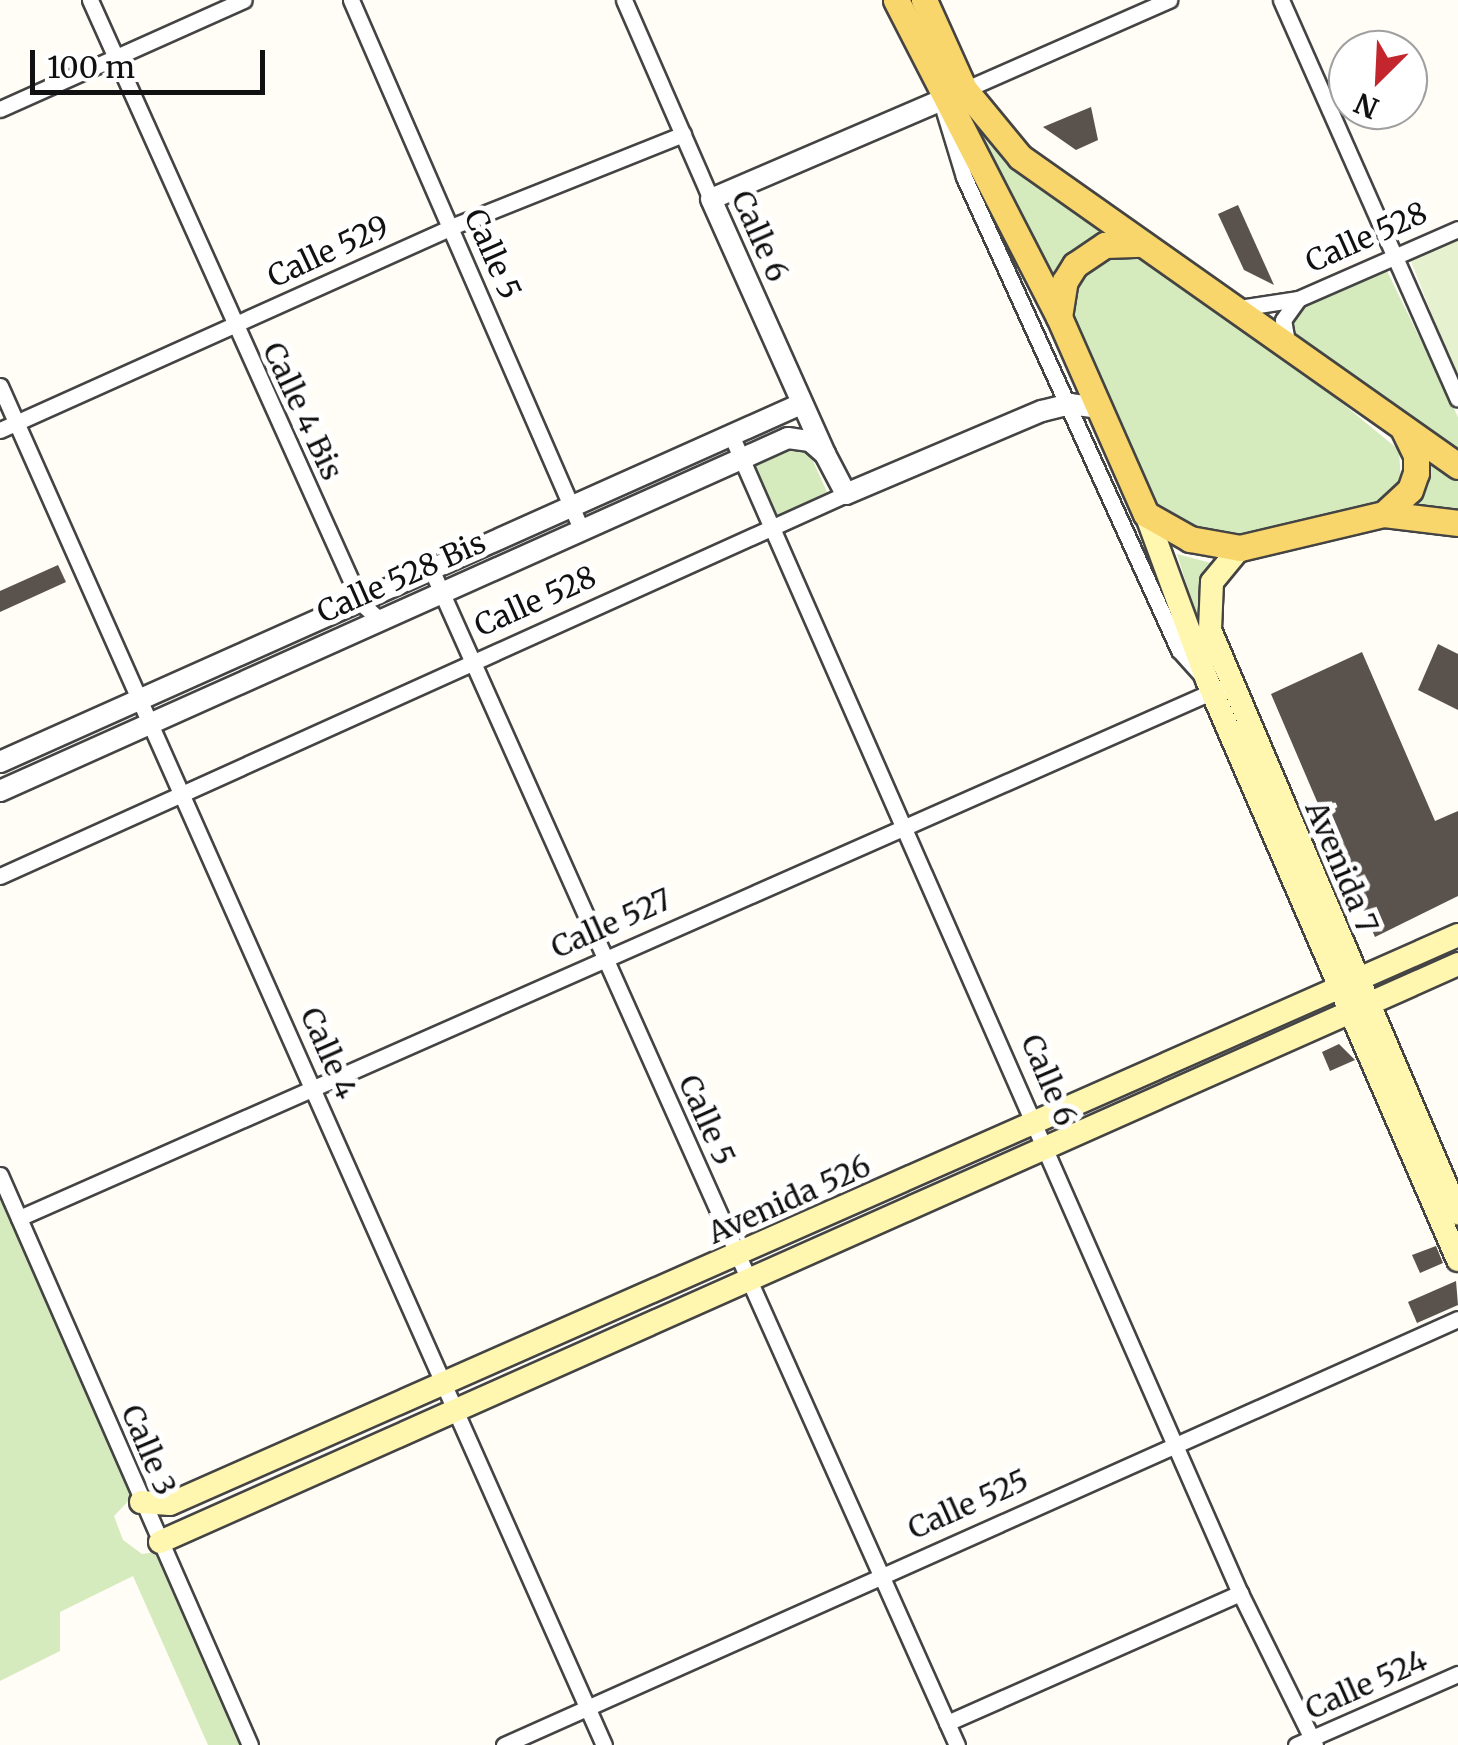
<!DOCTYPE html>
<style>
body{margin:0}
#map{position:relative;width:1458px;height:1745px;overflow:hidden;background:#fffdf5;font-family:Merriweather,serif}
div>[style]{position:absolute}
[style*='--x']{left:calc(var(--x)*1px);top:calc(var(--y)*1px);width:calc(var(--w)*1px);rotate:calc(var(--a)*1deg)}
.green>*{inset:0;background:#d5ebbd}
.pitch>*{inset:0;background:#e6f2cf}
.building>*{inset:0;background:#5a524d}
.roads{filter:drop-shadow(2px 0 #444) drop-shadow(-2px 0 #444) drop-shadow(0 2px #444) drop-shadow(0 -2px #444)}
.minor>*{height:15px;margin:-7.5px;padding:0 7.5px;transform-origin:7.5px;border-radius:7.5px;background:#fff}
.tertiary>*{height:20px;margin:-10px;padding:0 10px;transform-origin:10px;border-radius:10px;background:#fff}
.secondary>*{height:22px;margin:-11px;padding:0 11px;transform-origin:11px;border-radius:11px;background:#fff6b0}
.primary>*{height:25px;margin:-12.5px;padding:0 12.5px;transform-origin:12.5px;border-radius:12.5px;background:#f9d66b}
span{translate:-50% -50%;white-space:nowrap;text-align:center;line-height:1.15;-webkit-text-stroke:10px #fff;paint-order:stroke}
.street-label{font-size:30px;color:#111}
.north{position:absolute;left:1328px;top:30px;width:100px;height:100px;box-sizing:border-box;background:#fff;border:2px solid #a0a0a0;border-radius:50%;rotate:204deg;font-size:28px;font-weight:700;line-height:40px;text-align:center;color:#111}
.north::after{content:'';display:block;margin:auto;width:35px;height:45px;background:#c4262e;clip-path:polygon(50% 0,100% 100%,50% 72%,0 100%)}
.scale{position:absolute;left:30px;top:50px;width:235px;height:45px;box-sizing:border-box;border:5px solid #111;border-top:0;padding-left:12px;font-size:30px;line-height:35px;white-space:nowrap;color:#111;-webkit-text-stroke:8px #fff;paint-order:stroke}
</style>
<div id="map">
<div class="green">
<div style="clip-path:polygon(968px 114px,1008px 162px,1112px 237px,1057px 287px)"></div>
<div style="clip-path:polygon(1130px 251px,1292px 362px,1399px 450px,1401px 483px,1379px 505px,1231px 539px,1193px 534px,1158px 513px,1068px 312px,1078px 275px,1103px 254px)"></div>
<div style="clip-path:polygon(1387px 271px,1458px 417px,1458px 452px,1295px 340px,1291px 321px,1299px 308px)"></div>
<div style="clip-path:polygon(794px 445px,808px 450px,827px 492px,775px 517px,751px 468px)"></div>
<div style="clip-path:polygon(1425px 458px,1458px 479px,1458px 514px,1413px 508px,1425px 487px)"></div>
<div style="clip-path:polygon(1177px 554px,1215px 564px,1202px 586px,1199px 608px,1211px 664px)"></div>
<div style="clip-path:polygon(0 1180px,137px 1492px,114px 1516px,123px 1540px,142px 1554px,164px 1551px,246px 1745px,208px 1745px,133px 1576px,60px 1612px,60px 1651px,0 1681px)"></div>
</div>
<div class="pitch">
<div style="clip-path:polygon(1458px 240px,1458px 381px,1411px 261px)"></div>
</div>
<div class="building">
<div style="clip-path:polygon(1091px 107px,1098px 140px,1076px 150px,1043px 127px)"></div>
<div style="clip-path:polygon(1238px 205px,1274px 285px,1244px 270px,1218px 214px)"></div>
<div style="clip-path:polygon(58px 565px,66px 582px,0 612px,0 591px)"></div>
<div style="clip-path:polygon(1438px 644px,1458px 654px,1458px 710px,1418px 690px)"></div>
<div style="clip-path:polygon(1362px 652px,1435px 821px,1458px 811px,1458px 896px,1375px 937px,1271px 694px)"></div>
<div style="clip-path:polygon(1339px 1044px,1355px 1060px,1330px 1071px,1322px 1052px)"></div>
<div style="clip-path:polygon(1436px 1246px,1443px 1263px,1420px 1273px,1412px 1255px)"></div>
<div style="clip-path:polygon(1456px 1281px,1458px 1305px,1417px 1323px,1408px 1302px)"></div>
</div>
<div class="roads">
<div class="minor">
<div style="--x:90;--y:0;--w:661;--a:65.8"></div>
<div style="--x:361;--y:603;--w:24;--a:42"></div>
<div style="--x:351;--y:0;--w:579;--a:66.49"></div>
<div style="--x:624;--y:0;--w:217;--a:66.4"></div>
<div style="--x:1281;--y:0;--w:436;--a:66.1"></div>
<div style="--x:957;--y:93;--w:232;--a:-23.7"></div>
<div style="--x:0;--y:109;--w:267;--a:-24.1"></div>
<div style="--x:944;--y:111;--w:69;--a:73.1"></div>
<div style="--x:964;--y:177;--w:520;--a:65.56"></div>
<div style="--x:1179;--y:650;--w:38;--a:48"></div>
<div style="--x:1239;--y:308;--w:60;--a:-8.7"></div>
<div style="--x:1298;--y:299;--w:175;--a:-23.6"></div>
<div style="--x:1287;--y:342;--w:22;--a:-100"></div>
<div style="--x:1283;--y:320;--w:26;--a:-54"></div>
<div style="--x:0;--y:386;--w:1487;--a:66.04"></div>
<div style="--x:0;--y:430;--w:495;--a:-24.2"></div>
<div style="--x:451;--y:227;--w:250;--a:-21.8"></div>
<div style="--x:732;--y:437;--w:1263;--a:66.28"></div>
<div style="--x:1240;--y:1593;--w:169;--a:63.7"></div>
<div style="--x:432;--y:571;--w:1286;--a:65.91"></div>
<div style="--x:0;--y:876;--w:928;--a:-24.3"></div>
<div style="--x:0;--y:1175;--w:622;--a:66.32"></div>
<div style="--x:19;--y:1218;--w:1313;--a:-23.81"></div>
<div style="--x:947;--y:1723;--w:321;--a:-23.9"></div>
<div style="--x:504;--y:1745;--w:1045;--a:-24.06"></div>
<div style="--x:1296;--y:1745;--w:177;--a:-23.7"></div>
</div>
<div class="tertiary">
<div style="--x:942;--y:100;--w:251;--a:156.8"></div>
<div style="--x:711;--y:199;--w:279;--a:65.9"></div>
<div style="--x:825;--y:454;--w:45;--a:62.3"></div>
<div style="--x:846;--y:494;--w:213;--a:-23"></div>
<div style="--x:1042;--y:411;--w:29;--a:-14"></div>
<div style="--x:1070;--y:404;--w:30;--a:8"></div>
<div style="--x:0;--y:762;--w:877;--a:-24.08"></div>
<div style="--x:0;--y:791;--w:863;--a:-24.13"></div>
<div style="--x:788;--y:438;--w:22;--a:8"></div>
<div style="--x:810;--y:441;--w:20;--a:41"></div>
</div>
<div class="secondary">
<div style="--x:1146;--y:514;--w:177;--a:69.8"></div>
<div style="--x:1207;--y:680;--w:632;--a:66.6"></div>
<div style="--x:1240;--y:548;--w:44;--a:129.5"></div>
<div style="--x:1212;--y:582;--w:48;--a:92.4"></div>
<div style="--x:1210;--y:630;--w:634;--a:66.96"></div>
<div style="--x:141;--y:1502;--w:29;--a:4"></div>
<div style="--x:170;--y:1504;--w:1408;--a:-23.83"></div>
<div style="--x:160;--y:1542;--w:1421;--a:-24"></div>
</div>
<div class="primary">
<div style="--x:896;--y:0;--w:356;--a:62.8"></div>
<div style="--x:1059;--y:317;--w:215;--a:66.2"></div>
<div style="--x:1146;--y:514;--w:51;--a:29.6"></div>
<div style="--x:1190;--y:539;--w:51;--a:10.2"></div>
<div style="--x:1240;--y:548;--w:148;--a:-13.3"></div>
<div style="--x:1384;--y:514;--w:75;--a:6.9"></div>
<div style="--x:924;--y:0;--w:98;--a:65.8"></div>
<div style="--x:964;--y:89;--w:88;--a:50.5"></div>
<div style="--x:1020;--y:157;--w:536;--a:35.2"></div>
<div style="--x:1059;--y:317;--w:36;--a:-81"></div>
<div style="--x:1065;--y:281;--w:19;--a:-58"></div>
<div style="--x:1075;--y:265;--w:36;--a:-34"></div>
<div style="--x:1105;--y:245;--w:37;--a:-2"></div>
<div style="--x:1384;--y:514;--w:35;--a:-43"></div>
<div style="--x:1410;--y:490;--w:18;--a:-71"></div>
<div style="--x:1416;--y:473;--w:18;--a:-90"></div>
<div style="--x:1416;--y:455;--w:30;--a:-116"></div>
</div>
</div>
<div class="street-label">
<span style="left:760px;top:236px;rotate:66deg">Calle 6</span>
<span style="left:1366px;top:237px;rotate:-24deg">Calle 528</span>
<span style="left:328px;top:251px;rotate:-25deg">Calle 529</span>
<span style="left:493px;top:254px;rotate:66deg">Calle 5</span>
<span style="left:303px;top:411px;rotate:65deg">Calle 4 Bis</span>
<span style="left:401px;top:577px;rotate:-24deg">Calle 528 Bis</span>
<span style="left:535px;top:601px;rotate:-24deg">Calle 528</span>
<span style="left:1342px;top:867px;rotate:67deg">Avenida 7</span>
<span style="left:611px;top:923px;rotate:-24deg">Calle 527</span>
<span style="left:329px;top:1053px;rotate:66deg">Calle 4</span>
<span style="left:1049px;top:1080px;rotate:67deg">Calle 6</span>
<span style="left:707px;top:1120px;rotate:66deg">Calle 5</span>
<span style="left:789px;top:1199px;rotate:-24deg">Avenida 526</span>
<span style="left:149px;top:1450px;rotate:67deg">Calle 3</span>
<span style="left:968px;top:1504px;rotate:-24deg">Calle 525</span>
<span style="left:1366px;top:1684px;rotate:-24deg">Calle 524</span>
</div>
<div class="north">N</div>
<div class="scale">100 m</div>
</div>
